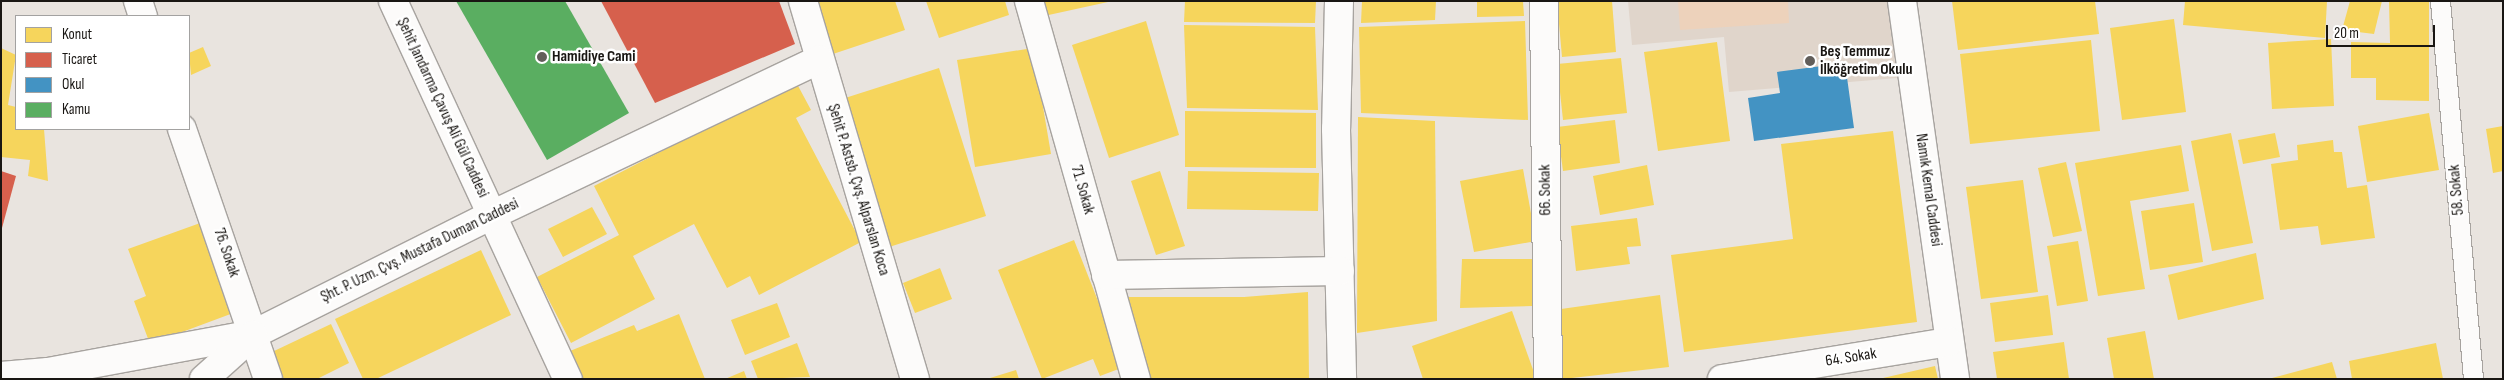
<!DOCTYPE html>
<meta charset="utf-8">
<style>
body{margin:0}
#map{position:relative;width:2504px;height:380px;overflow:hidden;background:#e9e4df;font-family:"Sofia Sans Condensed",sans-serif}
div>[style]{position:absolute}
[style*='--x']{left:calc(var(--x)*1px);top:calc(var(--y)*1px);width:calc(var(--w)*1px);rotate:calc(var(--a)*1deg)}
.built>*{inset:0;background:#e0d5cb}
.green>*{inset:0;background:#edd2bb}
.homes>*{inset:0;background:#f6d55c}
.shops>*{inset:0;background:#d6604d}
.schools>*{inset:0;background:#4393c3}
.public>*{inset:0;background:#5aae61}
.roads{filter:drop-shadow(1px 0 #a7a39f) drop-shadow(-1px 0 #a7a39f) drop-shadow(0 1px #a7a39f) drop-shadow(0 -1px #a7a39f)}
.lane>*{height:19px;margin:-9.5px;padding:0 9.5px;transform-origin:9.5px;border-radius:9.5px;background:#fcfbfa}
.street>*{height:28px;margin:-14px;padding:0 14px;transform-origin:14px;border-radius:14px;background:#fcfbfa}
.dots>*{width:14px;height:14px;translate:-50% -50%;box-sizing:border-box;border:2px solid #fff;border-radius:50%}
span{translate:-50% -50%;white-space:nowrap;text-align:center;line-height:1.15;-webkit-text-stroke:5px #fff;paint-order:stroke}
.poi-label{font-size:16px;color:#191613;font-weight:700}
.left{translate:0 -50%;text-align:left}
.street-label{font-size:16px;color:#191613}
.frame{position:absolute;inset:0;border:2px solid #191613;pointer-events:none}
.legend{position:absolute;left:15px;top:15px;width:175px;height:115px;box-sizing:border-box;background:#fff;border:1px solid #a3a2a1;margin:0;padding:6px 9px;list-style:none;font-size:15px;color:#191613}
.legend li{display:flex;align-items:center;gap:10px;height:25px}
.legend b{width:25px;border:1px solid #a3a2a1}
.scale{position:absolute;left:2326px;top:25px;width:109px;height:22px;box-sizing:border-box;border:2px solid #191613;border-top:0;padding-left:6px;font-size:15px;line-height:18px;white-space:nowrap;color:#191613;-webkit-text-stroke:4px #fff;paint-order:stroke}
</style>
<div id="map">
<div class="built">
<div style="clip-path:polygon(1628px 1px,1888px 1px,1897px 78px,1729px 92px,1724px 37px,1632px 45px)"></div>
</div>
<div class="green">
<div style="clip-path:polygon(1678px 1px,1788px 1px,1789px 23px,1680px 30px)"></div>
</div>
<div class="homes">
<div style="clip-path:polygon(816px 1px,895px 1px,905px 30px,830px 55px)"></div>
<div style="clip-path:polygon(926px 1px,1005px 1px,1009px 15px,939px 38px)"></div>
<div style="clip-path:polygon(1041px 1px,1108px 1px,1108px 2px,1044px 16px)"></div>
<div style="clip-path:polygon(1185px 1px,1316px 1px,1315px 23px,1184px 22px)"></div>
<div style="clip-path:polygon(1362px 1px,1436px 1px,1435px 20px,1361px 23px)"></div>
<div style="clip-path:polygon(1477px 1px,1523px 1px,1524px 16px,1477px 17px)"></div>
<div style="clip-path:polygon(1557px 1px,1612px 1px,1616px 52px,1562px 57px)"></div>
<div style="clip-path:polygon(1952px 1px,2095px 1px,2099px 34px,1958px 50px)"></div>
<div style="clip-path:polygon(2185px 1px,2327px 1px,2325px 38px,2183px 25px)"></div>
<div style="clip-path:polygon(2350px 1px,2382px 1px,2374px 34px,2342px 30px)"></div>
<div style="clip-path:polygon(2389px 1px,2429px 1px,2429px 101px,2376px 100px,2376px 78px,2351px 78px,2351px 42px,2390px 43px)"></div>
<div style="clip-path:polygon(2174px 19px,2186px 112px,2122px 120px,2110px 28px)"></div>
<div style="clip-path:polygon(1146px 21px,1179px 135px,1109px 158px,1072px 45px)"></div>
<div style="clip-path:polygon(1525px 21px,1528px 120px,1361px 113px,1359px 27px)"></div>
<div style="clip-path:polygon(1184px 25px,1315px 27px,1318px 110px,1187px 108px)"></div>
<div style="clip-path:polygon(2331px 39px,2334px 106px,2272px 109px,2268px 43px)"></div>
<div style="clip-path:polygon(2091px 40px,2100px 131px,1970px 144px,1960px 54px)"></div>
<div style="clip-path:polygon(1717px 42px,1730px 141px,1658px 151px,1644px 52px)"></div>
<div style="clip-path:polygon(203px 47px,211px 66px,191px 75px,189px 53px)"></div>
<div style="clip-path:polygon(1px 48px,16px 55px,8px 105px,16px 107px,16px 129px,44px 129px,48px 181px,28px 176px,30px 160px,1px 157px)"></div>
<div style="clip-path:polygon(1033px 48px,1051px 154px,975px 167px,957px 60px)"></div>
<div style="clip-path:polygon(1621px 58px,1627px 113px,1563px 120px,1557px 64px)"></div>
<div style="clip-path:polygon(939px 68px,986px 216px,886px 248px,842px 99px)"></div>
<div style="clip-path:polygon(796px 82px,811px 110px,796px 118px,861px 242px,759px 295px,750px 276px,727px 288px,694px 224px,633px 256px,655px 299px,571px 343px,537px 277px,619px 235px,594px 186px)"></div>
<div style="clip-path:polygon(1185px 111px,1316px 113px,1316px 168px,1185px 167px)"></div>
<div style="clip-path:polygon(2429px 113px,2439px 170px,2367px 182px,2358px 126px)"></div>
<div style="clip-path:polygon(1358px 117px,1435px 121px,1437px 321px,1357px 333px)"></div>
<div style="clip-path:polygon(1615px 120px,1620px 163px,1563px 171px,1557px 127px)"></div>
<div style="clip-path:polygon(2503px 126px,2503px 171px,2493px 173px,2486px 129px)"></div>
<div style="clip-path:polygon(1893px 131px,1917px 322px,1684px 352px,1671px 255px,1793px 239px,1781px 144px)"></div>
<div style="clip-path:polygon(2231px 133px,2253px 243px,2212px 251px,2191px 141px)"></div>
<div style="clip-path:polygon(2275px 133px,2280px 157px,2243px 164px,2238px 140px)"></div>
<div style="clip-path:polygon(2333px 140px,2334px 152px,2342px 152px,2347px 188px,2367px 185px,2375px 238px,2321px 245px,2318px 226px,2280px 230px,2271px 164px,2298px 160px,2297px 145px)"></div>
<div style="clip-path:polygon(2181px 145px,2189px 191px,2130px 201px,2145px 289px,2098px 296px,2075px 163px)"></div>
<div style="clip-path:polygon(2066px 162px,2082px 231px,2053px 237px,2038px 168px)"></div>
<div style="clip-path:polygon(1647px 165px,1654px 205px,1600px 215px,1593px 176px)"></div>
<div style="clip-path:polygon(1523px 169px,1536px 241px,1474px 252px,1460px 181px)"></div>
<div style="clip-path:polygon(1160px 171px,1185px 246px,1156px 255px,1131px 181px)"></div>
<div style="clip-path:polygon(1188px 171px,1319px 173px,1318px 211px,1187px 209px)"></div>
<div style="clip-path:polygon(2023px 180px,2038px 292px,1981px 299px,1966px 187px)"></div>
<div style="clip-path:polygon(2194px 203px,2203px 262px,2150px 270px,2141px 211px)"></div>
<div style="clip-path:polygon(592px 207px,607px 234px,563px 257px,548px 229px)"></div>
<div style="clip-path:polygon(1637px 218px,1641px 246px,1627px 247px,1630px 264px,1576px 271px,1571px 226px)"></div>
<div style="clip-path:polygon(203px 222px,236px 312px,150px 344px,134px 301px,146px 296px,128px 249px)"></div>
<div style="clip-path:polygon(1074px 240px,1124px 367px,1100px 376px,1093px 359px,1042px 379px,998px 270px)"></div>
<div style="clip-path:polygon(2078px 241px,2088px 301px,2057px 306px,2047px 246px)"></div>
<div style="clip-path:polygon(481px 250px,511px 315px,376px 379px,363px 379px,335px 319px)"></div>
<div style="clip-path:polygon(2256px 253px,2264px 299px,2178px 320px,2168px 275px)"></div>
<div style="clip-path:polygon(1462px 259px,1533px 259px,1532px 306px,1460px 308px)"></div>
<div style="clip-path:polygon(940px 268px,952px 299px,915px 313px,903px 283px)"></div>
<div style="clip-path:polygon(1308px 292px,1309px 379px,1149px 379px,1128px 297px,1244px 297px)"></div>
<div style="clip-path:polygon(1660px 295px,1669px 367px,1563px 379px,1554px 310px)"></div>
<div style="clip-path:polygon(2048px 295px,2053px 335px,1995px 342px,1990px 303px)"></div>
<div style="clip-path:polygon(777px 303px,790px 337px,745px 355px,731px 320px)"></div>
<div style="clip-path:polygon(1512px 311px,1536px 378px,1423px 379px,1412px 346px)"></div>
<div style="clip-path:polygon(679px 314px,705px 379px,582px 379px,570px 351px,634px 325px,637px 331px)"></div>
<div style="clip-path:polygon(331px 324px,349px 363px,317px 379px,284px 379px,272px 352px)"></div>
<div style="clip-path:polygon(2145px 331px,2154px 379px,2114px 379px,2107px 338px)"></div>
<div style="clip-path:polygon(2064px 342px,2069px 379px,1997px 379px,1993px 352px)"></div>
<div style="clip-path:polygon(797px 343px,810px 377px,758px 379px,751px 361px)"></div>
<div style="clip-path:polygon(2436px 343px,2443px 379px,2352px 379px,2349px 361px)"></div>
<div style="clip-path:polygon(2332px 362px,2337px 379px,2272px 379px,2272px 378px)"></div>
<div style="clip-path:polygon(1935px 366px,1938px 379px,1883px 379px,1883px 378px)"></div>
<div style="clip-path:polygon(1016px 370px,1019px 379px,990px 379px,990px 378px)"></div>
<div style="clip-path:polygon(744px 371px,747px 379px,725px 379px)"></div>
</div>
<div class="shops">
<div style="clip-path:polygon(601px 1px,779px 1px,795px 44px,655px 103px)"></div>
<div style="clip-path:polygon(1px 171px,16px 176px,2px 228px,1px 228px)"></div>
</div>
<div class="schools">
<div style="clip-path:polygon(1845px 63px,1854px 128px,1754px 141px,1748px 98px,1780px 93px,1777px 72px)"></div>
</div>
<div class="public">
<div style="clip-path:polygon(456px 1px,565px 1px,629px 113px,547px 160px)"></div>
</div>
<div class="roads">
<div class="lane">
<div style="--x:2440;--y:1;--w:379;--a:85"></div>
</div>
<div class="street">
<div style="--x:138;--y:1;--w:16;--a:72"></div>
<div style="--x:393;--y:1;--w:417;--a:65.2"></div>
<div style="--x:803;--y:1;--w:394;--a:73.5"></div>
<div style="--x:1029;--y:1;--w:393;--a:74.2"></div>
<div style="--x:1339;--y:1;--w:128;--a:91.3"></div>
<div style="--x:1336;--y:129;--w:250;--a:88.6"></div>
<div style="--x:1544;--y:1;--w:378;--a:89.4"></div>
<div style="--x:1902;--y:1;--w:382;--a:82"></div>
<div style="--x:182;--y:129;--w:264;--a:71"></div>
<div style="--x:1106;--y:275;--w:234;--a:-1"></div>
<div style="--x:1;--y:376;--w:47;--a:-4.9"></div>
<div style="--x:48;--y:372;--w:209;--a:-10.5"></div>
<div style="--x:254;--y:334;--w:266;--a:-26.6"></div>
<div style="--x:492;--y:215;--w:362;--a:-25.4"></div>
<div style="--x:204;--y:379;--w:66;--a:-41.9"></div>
<div style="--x:1722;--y:379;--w:230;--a:-9.3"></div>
</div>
</div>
<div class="dots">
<div style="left:542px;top:57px;background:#625e5a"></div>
<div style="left:1810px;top:61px;background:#625e5a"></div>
</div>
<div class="poi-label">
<span class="left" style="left:1820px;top:61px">Beş Temmuz<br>İlköğretim Okulu</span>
<span class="left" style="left:552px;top:57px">Hamidiye Cami</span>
</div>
<div class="street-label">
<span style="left:442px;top:108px;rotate:65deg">Şehit Jandarma Çavuş Ali Gül Caddesi</span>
<span style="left:858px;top:190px;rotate:73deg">Şehit P. Astsb. Çvş. Alparslan Koca</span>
<span style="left:1082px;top:190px;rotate:74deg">71. Sokak</span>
<span style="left:1546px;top:190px;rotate:-91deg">66. Sokak</span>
<span style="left:1928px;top:190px;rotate:82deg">Namık Kemal Caddesi</span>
<span style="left:2457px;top:190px;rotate:-95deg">58. Sokak</span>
<span style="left:420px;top:251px;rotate:-26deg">Şht. P. Uzm. Çvş. Mustafa Duman Caddesi</span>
<span style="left:226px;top:253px;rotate:71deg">76. Sokak</span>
<span style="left:1851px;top:358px;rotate:-9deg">64. Sokak</span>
</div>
<div class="frame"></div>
<ul class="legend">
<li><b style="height:14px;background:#f6d55c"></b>Konut</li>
<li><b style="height:14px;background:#d6604d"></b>Ticaret</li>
<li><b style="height:14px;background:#4393c3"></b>Okul</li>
<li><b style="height:14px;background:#5aae61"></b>Kamu</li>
</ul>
<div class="scale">20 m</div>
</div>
